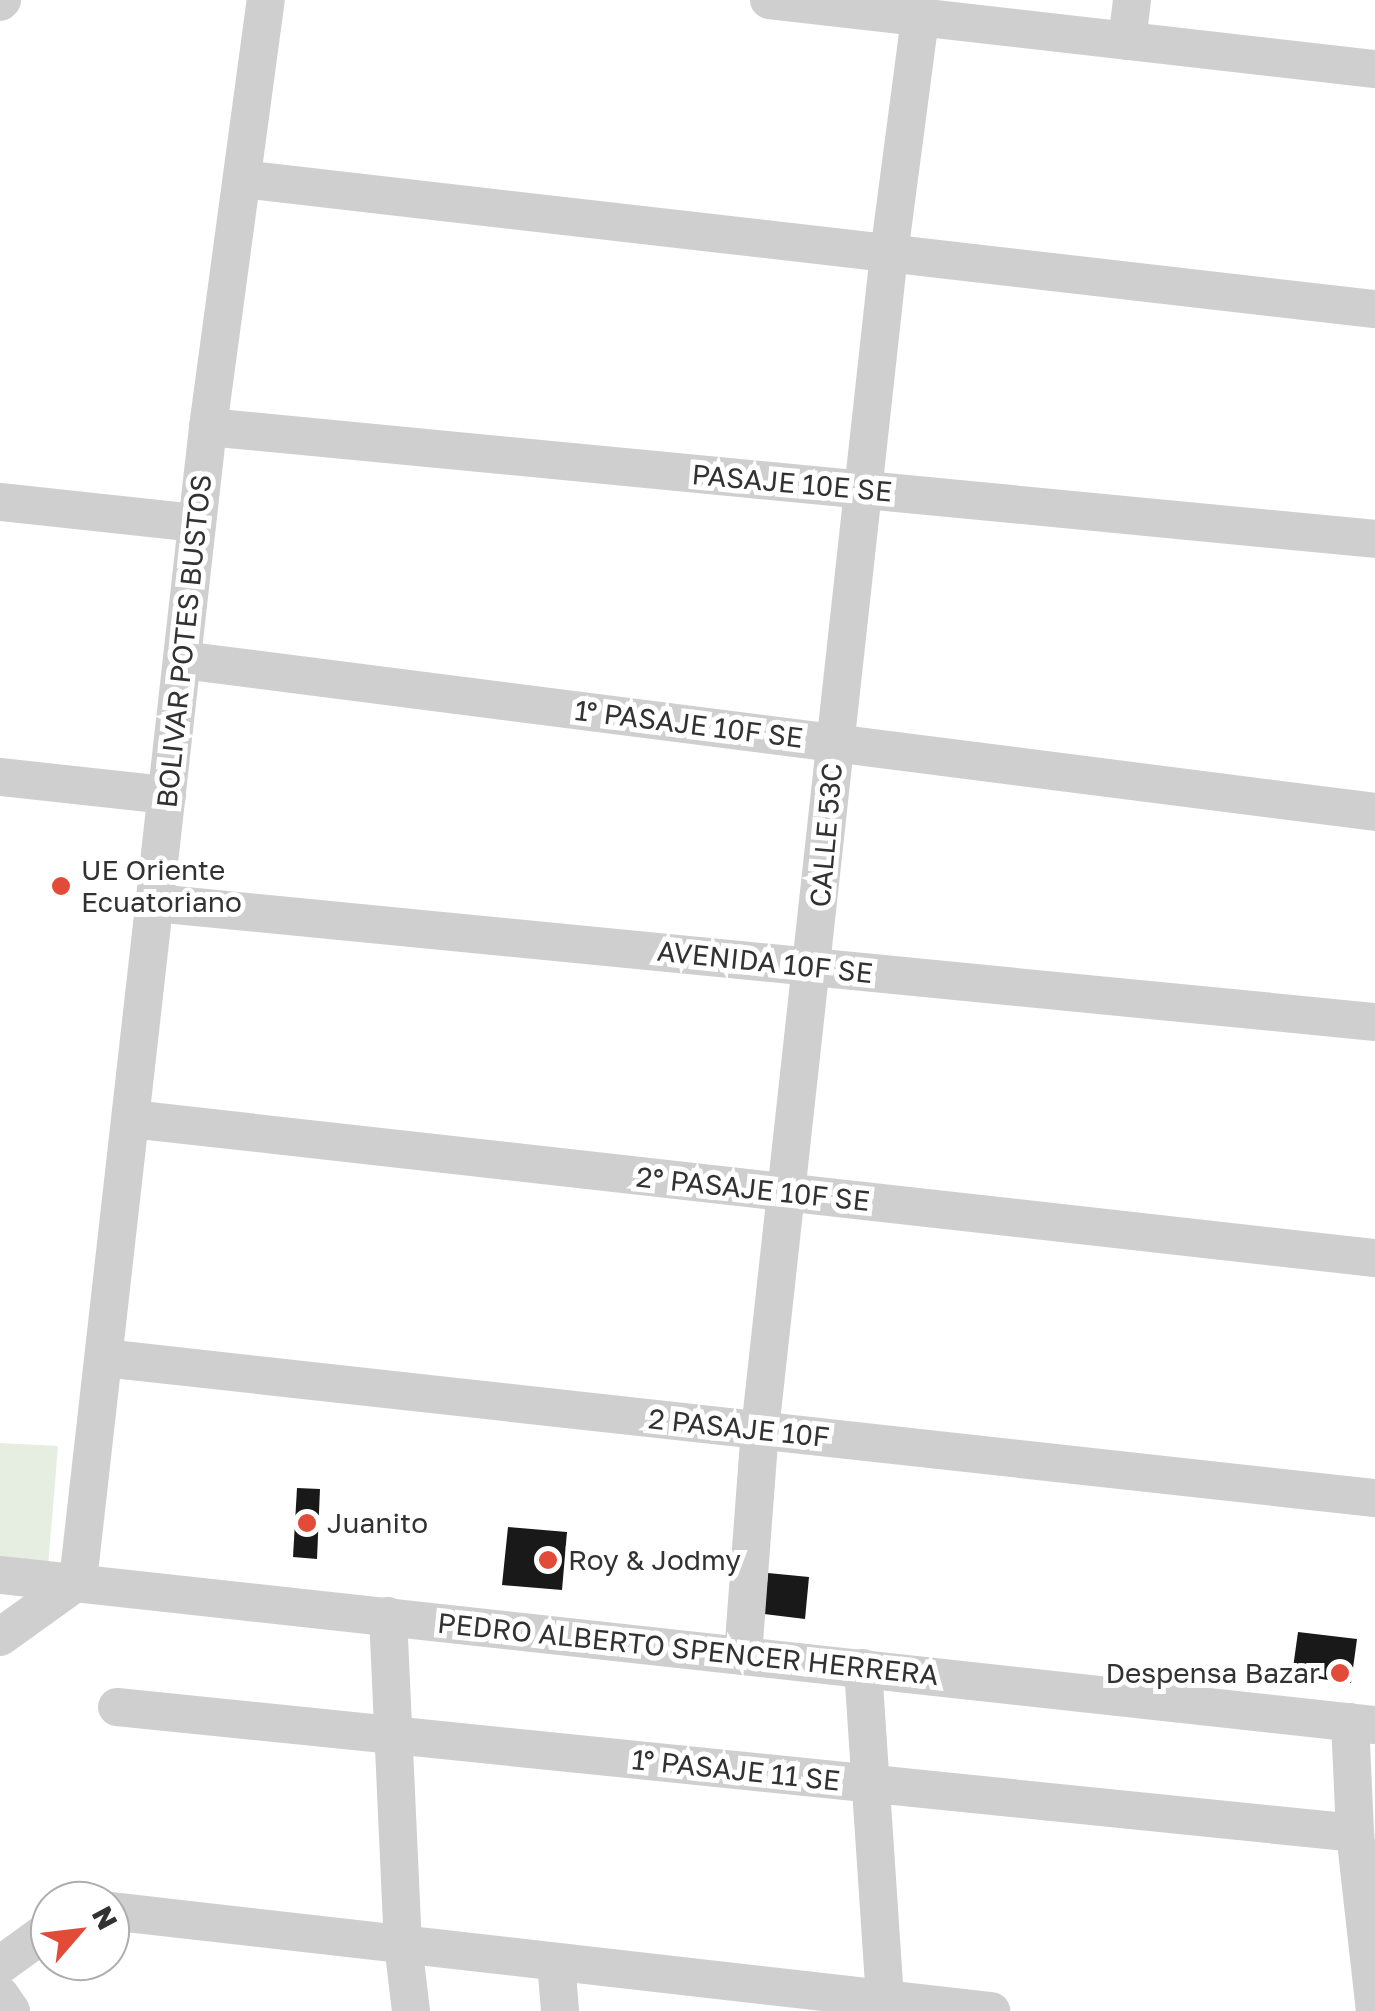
<!DOCTYPE html>
<meta charset="utf-8">
<style>
body{margin:0}
#map{position:relative;width:1375px;height:2011px;overflow:hidden;background:#fff;font-family:"Golos Text",sans-serif}
div>[style]{position:absolute}
[style*='--x']{left:calc(var(--x)*1px);top:calc(var(--y)*1px);width:calc(var(--w)*1px);rotate:calc(var(--a)*1deg)}
.green>*{inset:0;background:#e5eee0}
.building>*{inset:0;background:#191919}
.minor>*{height:38px;margin:-19px;padding:0 19px;transform-origin:19px;border-radius:19px;background:#cfcfcf}
.dots>*{width:28px;height:28px;translate:-50% -50%;box-sizing:border-box;border:5px solid #fff;border-radius:50%}
span{translate:-50% -50%;white-space:nowrap;text-align:center;line-height:1.15;-webkit-text-stroke:10px #fff;paint-order:stroke}
.street-label{font-size:28px;color:#323232}
.poi-label{font-size:28px;color:#323232}
.left{translate:0 -50%;text-align:left}
.right{translate:-100% -50%;text-align:right}
.north{position:absolute;left:30px;top:1881px;width:100px;height:100px;box-sizing:border-box;background:#fff;border:2px solid #adadad;border-radius:50%;rotate:62deg;font-size:28px;font-weight:700;line-height:40px;text-align:center;color:#323232}
.north::after{content:'';display:block;margin:auto;width:35px;height:45px;background:#e34b39;clip-path:polygon(50% 0,100% 100%,50% 72%,0 100%)}
</style>
<div id="map">
<div class="green">
<div style="clip-path:polygon(0 1443px,58px 1446px,48px 1567px,0 1562px)"></div>
</div>
<div class="building">
<div style="clip-path:polygon(297px 1488px,320px 1489px,317px 1559px,293px 1557px)"></div>
<div style="clip-path:polygon(508px 1527px,567px 1532px,562px 1590px,502px 1585px)"></div>
<div style="clip-path:polygon(768px 1573px,809px 1577px,805px 1619px,764px 1614px)"></div>
<div style="clip-path:polygon(1298px 1632px,1357px 1639px,1351px 1683px,1292px 1675px)"></div>
</div>
<div class="minor">
<div style="--x:769;--y:0;--w:610;--a:6.5"></div>
<div style="--x:0;--y:2;--w:3;--a:-45"></div>
<div style="--x:1127;--y:41;--w:41;--a:-83"></div>
<div style="--x:242;--y:179;--w:1140;--a:6.55"></div>
<div style="--x:208;--y:427;--w:1172;--a:5.48"></div>
<div style="--x:0;--y:502;--w:198;--a:6.1"></div>
<div style="--x:182;--y:660;--w:1203;--a:7.26"></div>
<div style="--x:0;--y:777;--w:168;--a:6.2"></div>
<div style="--x:155;--y:903;--w:1226;--a:5.57"></div>
<div style="--x:131;--y:1119;--w:1252;--a:6.38"></div>
<div style="--x:104;--y:1358;--w:1279;--a:6.29"></div>
<div style="--x:0;--y:1575;--w:1383;--a:6.23"></div>
<div style="--x:388;--y:1616;--w:328;--a:87.4"></div>
<div style="--x:403;--y:1944;--w:67;--a:83.2"></div>
<div style="--x:0;--y:1637;--w:96;--a:-35.7"></div>
<div style="--x:78;--y:1581;--w:1161;--a:-83.57"></div>
<div style="--x:208;--y:427;--w:431;--a:-82.3"></div>
<div style="--x:743;--y:1655;--w:226;--a:-85.7"></div>
<div style="--x:760;--y:1430;--w:1183;--a:-83.74"></div>
<div style="--x:889;--y:254;--w:239;--a:-82.5"></div>
<div style="--x:863;--y:1668;--w:334;--a:86.2"></div>
<div style="--x:117;--y:1707;--w:1244;--a:5.81"></div>
<div style="--x:1350;--y:1722;--w:111;--a:87.4"></div>
<div style="--x:1355;--y:1833;--w:179;--a:83.6"></div>
<div style="--x:110;--y:1911;--w:887;--a:6.48"></div>
<div style="--x:556;--y:1962;--w:49;--a:85.3"></div>
<div style="--x:0;--y:1965;--w:62;--a:-35.8"></div>
<div style="--x:0;--y:1995;--w:19;--a:55"></div>
</div>
<div class="dots">
<div style="left:61px;top:886px;background:#e34b39"></div>
<div style="left:307px;top:1523px;background:#e34b39"></div>
<div style="left:548px;top:1560px;background:#e34b39"></div>
<div style="left:1340px;top:1673px;background:#e34b39"></div>
</div>
<div class="street-label">
<span style="left:792px;top:483px;rotate:5deg">PASAJE 10E SE</span>
<span style="left:184px;top:641px;rotate:-84deg">BOLIVAR POTES BUSTOS</span>
<span style="left:689px;top:724px;rotate:7deg">1° PASAJE 10F SE</span>
<span style="left:826px;top:835px;rotate:-85deg">CALLE 53C</span>
<span style="left:765px;top:962px;rotate:6deg">AVENIDA 10F SE</span>
<span style="left:753px;top:1189px;rotate:6deg">2° PASAJE 10F SE</span>
<span style="left:739px;top:1428px;rotate:6deg">2 PASAJE 10F</span>
<span style="left:688px;top:1649px;rotate:6deg">PEDRO ALBERTO SPENCER HERRERA</span>
<span style="left:736px;top:1770px;rotate:6deg">1° PASAJE 11 SE</span>
</div>
<div class="poi-label">
<span class="left" style="left:81px;top:886px">UE Oriente<br>Ecuatoriano</span>
<span class="left" style="left:327px;top:1523px">Juanito</span>
<span class="left" style="left:568px;top:1560px">Roy &amp; Jodmy</span>
<span class="right" style="left:1320px;top:1673px">Despensa Bazar</span>
</div>
<div class="north">N</div>
</div>
